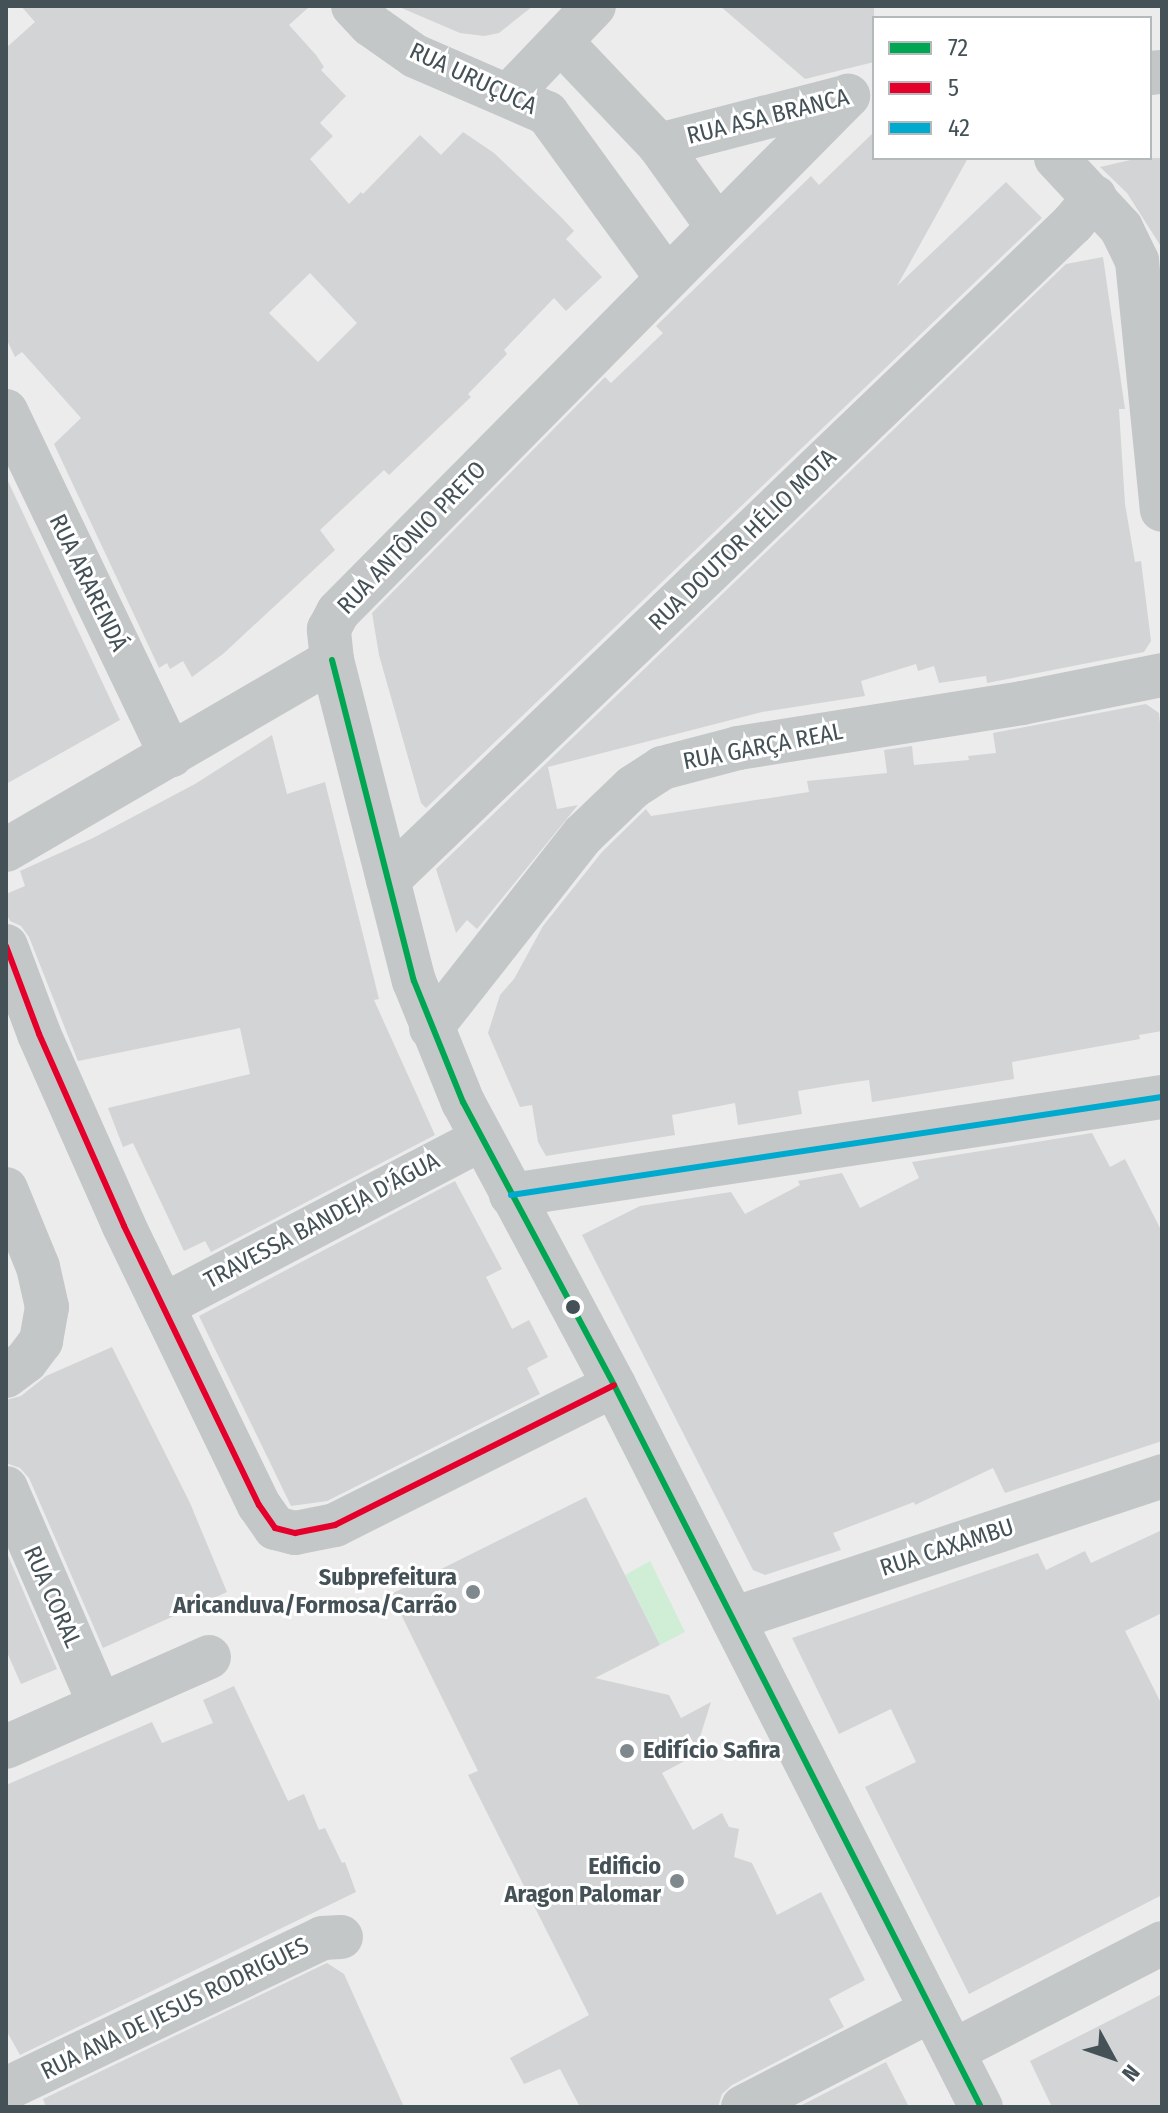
<!DOCTYPE html>
<meta charset="utf-8">
<style>
body{margin:0}
#map{position:relative;width:1168px;height:2113px;overflow:hidden;background:#edecec;font-family:"Fira Sans Condensed",sans-serif}
div>[style]{position:absolute}
[style*='--x']{left:calc(var(--x)*1px);top:calc(var(--y)*1px);width:calc(var(--w)*1px);rotate:calc(var(--a)*1deg)}
.green>*{inset:0;background:#d0edd6}
.building>*{inset:0;background:#d3d4d5}
.minor>*{height:44px;margin:-22px;padding:0 22px;transform-origin:22px;border-radius:22px;background:#c3c7c8}
.bus-1>*{height:6px;margin:-3px;padding:0 3px;transform-origin:3px;border-radius:3px;background:#00a651}
.bus-2>*{height:6px;margin:-3px;padding:0 3px;transform-origin:3px;border-radius:3px;background:#e4002b}
.bus-3>*{height:6px;margin:-3px;padding:0 3px;transform-origin:3px;border-radius:3px;background:#00a9ce}
.dots>*{width:22px;height:22px;translate:-50% -50%;box-sizing:border-box;border:4px solid #fff;border-radius:50%}
span{translate:-50% -50%;white-space:nowrap;text-align:center;line-height:1.15;-webkit-text-stroke:6px #fff;paint-order:stroke}
.street-label{font-size:24px;color:#445258}
.poi-label{font-size:24px;color:#445258;font-weight:700}
.right{translate:-100% -50%;text-align:right}
.left{translate:0 -50%;text-align:left}
.frame{position:absolute;inset:0;border:8px solid #445258;pointer-events:none}
.legend{position:absolute;left:872px;top:16px;width:280px;height:144px;box-sizing:border-box;background:#fff;border:2px solid #b4babc;margin:0;padding:10px 14px;list-style:none;font-size:24px;color:#445258}
.legend li{display:flex;align-items:center;gap:16px;height:40px}
.legend b{width:40px;border:2px solid #b4babc}
.north{position:absolute;left:1072px;top:2017px;width:80px;height:80px;-webkit-text-stroke:6px #fff;paint-order:stroke;rotate:130deg;font-size:22px;font-weight:700;line-height:32px;text-align:center;color:#445258}
.north::after{content:'';display:block;margin:auto;width:28px;height:36px;background:#445258;clip-path:polygon(50% 0,100% 100%,50% 72%,0 100%)}
</style>
<div id="map">
<div class="green">
<div style="clip-path:polygon(650px 1561px,685px 1632px,660px 1645px,625px 1575px)"></div>
</div>
<div class="building">
<div style="clip-path:polygon(evenodd,21px 6px,310px 6px,289px 25px,316px 55px,324px 67px,321px 70px,346px 96px,320px 123px,333px 136px,310px 159px,349px 204px,361px 192px,363px 194px,420px 135px,441px 155px,463px 132px,494px 153px,561px 217px,574px 231px,566px 239px,602px 277px,566px 311px,554px 298px,504px 350px,507px 354px,468px 394px,471px 397px,389px 475px,384px 470px,320px 530px,335px 550px,223px 654px,192px 677px,183px 661px,170px 669px,167px 663px,159px 668px,54px 444px,81px 418px,22px 352px,15px 357px,6px 338px,6px 48px,35px 22px,21px 6px,310px 273px,357px 323px,318px 362px,269px 313px,310px 273px)"></div>
<div style="clip-path:polygon(397px 6px,533px 6px,499px 33px,484px 36px,460px 33px)"></div>
<div style="clip-path:polygon(720px 6px,874px 6px,874px 62px,805px 79px)"></div>
<div style="clip-path:polygon(874px 132px,874px 158px,968px 158px,897px 286px,1006px 182px,1042px 218px,426px 808px,421px 803px,379px 655px,372px 613px,605px 377px,611px 383px,663px 333px,656px 326px,811px 176px,819px 185px)"></div>
<div style="clip-path:polygon(1139px 158px,1162px 158px,1162px 248px,1127px 193px,1100px 167px)"></div>
<div style="clip-path:polygon(1103px 257px,1125px 409px,1119px 409px,1125px 504px,1135px 562px,1141px 561px,1151px 641px,1144px 652px,987px 683px,986px 676px,939px 683px,934px 666px,918px 671px,916px 664px,861px 681px,865px 696px,762px 712px,548px 767px,557px 809px,578px 805px,477px 929px,467px 920px,456px 933px,436px 869px,1066px 264px)"></div>
<div style="clip-path:polygon(6px 477px,120px 720px,6px 784px)"></div>
<div style="clip-path:polygon(1146px 704px,1159px 713px,1162px 744px,1162px 1031px,1139px 1035px,1140px 1039px,1012px 1062px,1014px 1079px,872px 1102px,869px 1080px,840px 1084px,798px 1091px,802px 1114px,738px 1125px,735px 1103px,672px 1115px,675px 1135px,546px 1156px,538px 1142px,532px 1105px,520px 1107px,488px 1033px,500px 995px,514px 979px,543px 926px,602px 852px,646px 809px,651px 816px,809px 792px,807px 781px,887px 773px,884px 750px,912px 746px,914px 765px,969px 760px,968px 756px,996px 753px,993px 733px)"></div>
<div style="clip-path:polygon(272px 735px,287px 794px,325px 782px,379px 999px,374px 1000px,435px 1135px,211px 1252px,205px 1241px,184px 1251px,133px 1143px,123px 1147px,108px 1108px,250px 1074px,240px 1028px,78px 1061px,29px 937px,21px 926px,10px 921px,6px 913px,6px 894px,25px 886px,20px 871px,93px 838px,195px 784px)"></div>
<div style="clip-path:polygon(1092px 1133px,1110px 1167px,1125px 1159px,1162px 1232px,1162px 1441px,1005px 1493px,993px 1468px,915px 1505px,914px 1502px,833px 1533px,841px 1550px,765px 1575px,753px 1570px,582px 1235px,640px 1206px,731px 1192px,745px 1214px,800px 1185px,798px 1181px,842px 1173px,860px 1208px,919px 1178px,912px 1162px)"></div>
<div style="clip-path:polygon(455px 1181px,502px 1269px,486px 1277px,512px 1329px,529px 1320px,548px 1357px,527px 1368px,540px 1394px,327px 1501px,291px 1506px,199px 1316px)"></div>
<div style="clip-path:polygon(112px 1347px,190px 1503px,227px 1592px,103px 1648px,29px 1478px,20px 1468px,6px 1463px,6px 1400px,21px 1396px,46px 1376px)"></div>
<div style="clip-path:polygon(586px 1497px,660px 1645px,595px 1678px,669px 1695px,681px 1718px,711px 1702px,694px 1756px,662px 1773px,693px 1830px,722px 1813px,729px 1827px,739px 1829px,734px 1857px,752px 1863px,777px 1915px,821px 1892px,865px 1980px,829px 1999px,844px 2027px,732px 2085px,722px 2094px,718px 2107px,580px 2107px,560px 2069px,524px 2084px,510px 2058px,589px 2015px,468px 1775px,478px 1771px,391px 1594px)"></div>
<div style="clip-path:polygon(1162px 1530px,1162px 1613px,1125px 1631px,1162px 1705px,1162px 1895px,969px 1994px,865px 1787px,916px 1762px,891px 1709px,839px 1734px,792px 1638px,1038px 1553px,1046px 1570px,1085px 1551px,1091px 1563px)"></div>
<div style="clip-path:polygon(6px 1551px,57px 1669px,21px 1684px,6px 1650px)"></div>
<div style="clip-path:polygon(234px 1686px,288px 1801px,304px 1794px,319px 1830px,325px 1828px,342px 1863px,345px 1862px,356px 1892px,20px 2055px,6px 2030px,6px 1785px,152px 1722px,162px 1743px,213px 1723px,203px 1700px)"></div>
<div style="clip-path:polygon(327px 1963px,344px 1974px,404px 2107px,46px 2107px,43px 2099px)"></div>
<div style="clip-path:polygon(1162px 1994px,1162px 2107px,1052px 2107px,1030px 2061px)"></div>
<div style="clip-path:polygon(886px 2062px,909px 2107px,798px 2107px)"></div>
</div>
<div class="minor">
<div style="--x:353;--y:6;--w:26;--a:47"></div>
<div style="--x:371;--y:25;--w:54;--a:35.2"></div>
<div style="--x:415;--y:56;--w:144;--a:23.4"></div>
<div style="--x:547;--y:113;--w:204;--a:54"></div>
<div style="--x:562;--y:43;--w:141;--a:46.4"></div>
<div style="--x:659;--y:145;--w:195;--a:-14.5"></div>
<div style="--x:1150;--y:73;--w:12;--a:-5"></div>
<div style="--x:509;--y:95;--w:123;--a:-46.3"></div>
<div style="--x:659;--y:145;--w:100;--a:54.4"></div>
<div style="--x:1056;--y:158;--w:96;--a:47.1"></div>
<div style="--x:1121;--y:228;--w:37;--a:64"></div>
<div style="--x:1137;--y:261;--w:250;--a:84.3"></div>
<div style="--x:6;--y:411;--w:382;--a:64.4"></div>
<div style="--x:332;--y:660;--w:331;--a:75.7"></div>
<div style="--x:414;--y:981;--w:131;--a:68"></div>
<div style="--x:463;--y:1102;--w:321;--a:61.9"></div>
<div style="--x:614;--y:1385;--w:810;--a:63.06"></div>
<div style="--x:6;--y:850;--w:377;--a:-30.2"></div>
<div style="--x:332;--y:660;--w:31;--a:-96"></div>
<div style="--x:329;--y:629;--w:19;--a:-62"></div>
<div style="--x:338;--y:612;--w:726;--a:-45.34"></div>
<div style="--x:388;--y:880;--w:949;--a:-43.8"></div>
<div style="--x:1073;--y:223;--w:34;--a:-50"></div>
<div style="--x:6;--y:946;--w:94;--a:69.4"></div>
<div style="--x:39;--y:1034;--w:210;--a:66.1"></div>
<div style="--x:124;--y:1226;--w:310;--a:64.2"></div>
<div style="--x:259;--y:1505;--w:28;--a:55"></div>
<div style="--x:275;--y:1528;--w:21;--a:14"></div>
<div style="--x:295;--y:1533;--w:41;--a:-11.3"></div>
<div style="--x:335;--y:1525;--w:312;--a:-26.6"></div>
<div style="--x:431;--y:1028;--w:246;--a:-51.8"></div>
<div style="--x:583;--y:835;--w:69;--a:-43.8"></div>
<div style="--x:633;--y:787;--w:35;--a:-33"></div>
<div style="--x:662;--y:768;--w:79;--a:-14.7"></div>
<div style="--x:738;--y:748;--w:288;--a:-9"></div>
<div style="--x:1022;--y:703;--w:143;--a:-11.3"></div>
<div style="--x:6;--y:1189;--w:84;--a:67.7"></div>
<div style="--x:38;--y:1267;--w:41;--a:77.3"></div>
<div style="--x:47;--y:1307;--w:35;--a:100"></div>
<div style="--x:41;--y:1341;--w:25;--a:127"></div>
<div style="--x:26;--y:1361;--w:25;--a:143"></div>
<div style="--x:511;--y:1195;--w:658;--a:-8.56"></div>
<div style="--x:164;--y:1305;--w:358;--a:-27.6"></div>
<div style="--x:6;--y:1488;--w:236;--a:66.6"></div>
<div style="--x:733;--y:1619;--w:452;--a:-18.4"></div>
<div style="--x:6;--y:1747;--w:222;--a:-23.9"></div>
<div style="--x:953;--y:2051;--w:235;--a:-27.3"></div>
<div style="--x:6;--y:2089;--w:350;--a:-25.5"></div>
<div style="--x:322;--y:1938;--w:19;--a:-3"></div>
<div style="--x:743;--y:2107;--w:212;--a:-27.2"></div>
</div>
<div class="bus-1">
<div style="--x:332;--y:660;--w:331;--a:75.7"></div>
<div style="--x:414;--y:981;--w:131;--a:68"></div>
<div style="--x:463;--y:1102;--w:321;--a:61.9"></div>
<div style="--x:614;--y:1385;--w:810;--a:63.06"></div>
</div>
<div class="bus-2">
<div style="--x:6;--y:946;--w:94;--a:69.4"></div>
<div style="--x:39;--y:1034;--w:210;--a:66.1"></div>
<div style="--x:124;--y:1226;--w:310;--a:64.2"></div>
<div style="--x:259;--y:1505;--w:28;--a:55"></div>
<div style="--x:275;--y:1528;--w:21;--a:14"></div>
<div style="--x:295;--y:1533;--w:41;--a:-11.3"></div>
<div style="--x:335;--y:1525;--w:312;--a:-26.6"></div>
</div>
<div class="bus-3">
<div style="--x:511;--y:1195;--w:658;--a:-8.56"></div>
</div>
<div class="dots">
<div style="left:573px;top:1307px;background:#445258"></div>
<div style="left:473px;top:1592px;background:#7f888c"></div>
<div style="left:627px;top:1751px;background:#7f888c"></div>
<div style="left:677px;top:1881px;background:#7f888c"></div>
</div>
<div class="street-label">
<span style="left:473px;top:79px;rotate:25deg">RUA URUÇUCA</span>
<span style="left:768px;top:117px;rotate:-14deg">RUA ASA BRANCA</span>
<span style="left:412px;top:538px;rotate:-46deg">RUA ANTÔNIO PRETO</span>
<span style="left:743px;top:540px;rotate:-44deg">RUA DOUTOR HÉLIO MOTA</span>
<span style="left:88px;top:583px;rotate:64deg">RUA ARARENDÁ</span>
<span style="left:763px;top:747px;rotate:-11deg">RUA GARÇA REAL</span>
<span style="left:322px;top:1221px;rotate:-28deg">TRAVESSA BANDEJA D'ÁGUA</span>
<span style="left:947px;top:1548px;rotate:-18deg">RUA CAXAMBU</span>
<span style="left:52px;top:1597px;rotate:66deg">RUA CORAL</span>
<span style="left:175px;top:2009px;rotate:-26deg">RUA ANA DE JESUS RODRIGUES</span>
</div>
<div class="poi-label">
<span class="right" style="left:457px;top:1592px">Subprefeitura<br>Aricanduva/Formosa/Carrão</span>
<span class="left" style="left:643px;top:1751px">Edifício Safira</span>
<span class="right" style="left:661px;top:1881px">Edificio<br>Aragon Palomar</span>
</div>
<div class="frame"></div>
<ul class="legend">
<li><b style="height:10px;background:#00a651"></b>72</li>
<li><b style="height:10px;background:#e4002b"></b>5</li>
<li><b style="height:10px;background:#00a9ce"></b>42</li>
</ul>
<div class="north">N</div>
</div>
